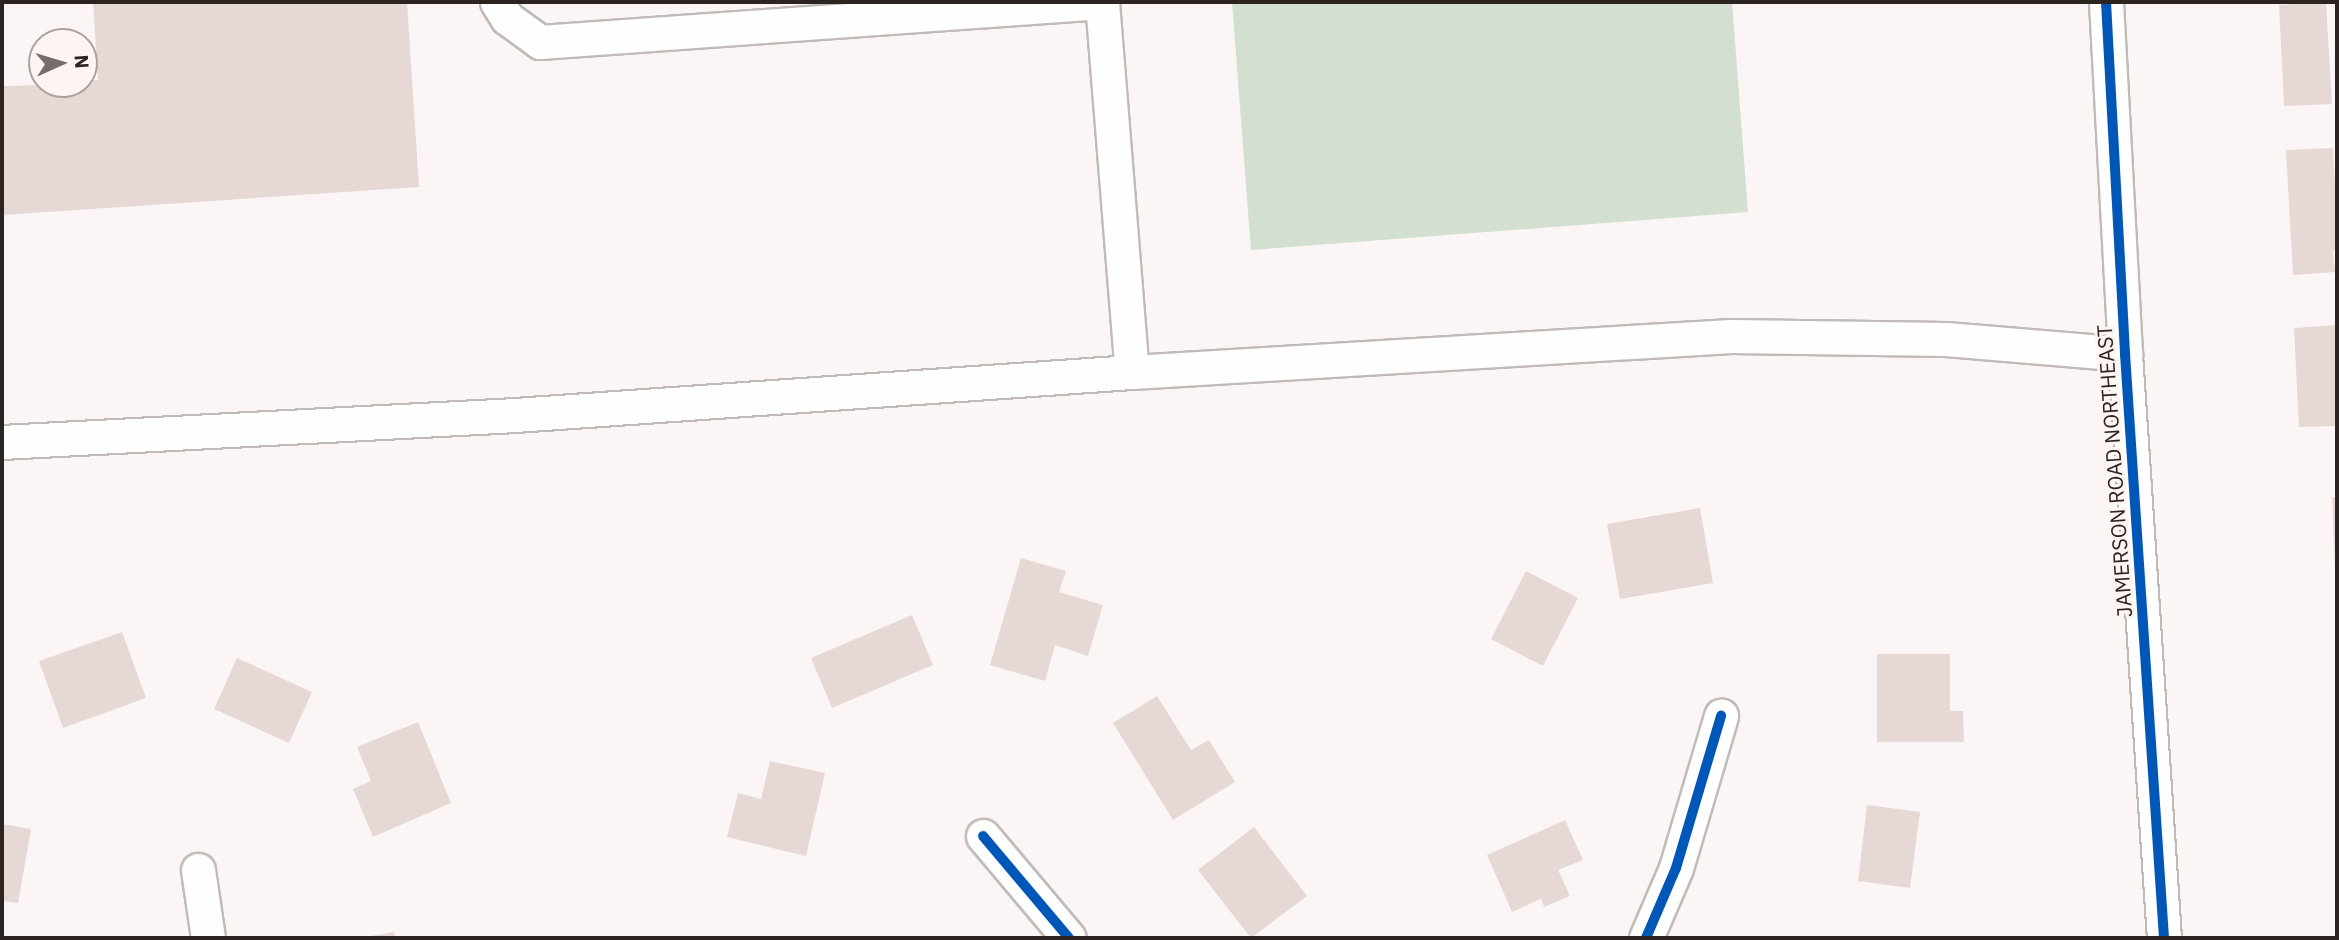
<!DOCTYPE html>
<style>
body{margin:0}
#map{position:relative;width:2339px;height:940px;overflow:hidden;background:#fbf6f5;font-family:"IBM Plex Sans",sans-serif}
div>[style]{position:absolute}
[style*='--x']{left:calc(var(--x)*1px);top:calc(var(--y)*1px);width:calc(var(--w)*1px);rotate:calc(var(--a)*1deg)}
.green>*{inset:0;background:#d2dfd1}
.building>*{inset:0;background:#e6d8d5}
.roads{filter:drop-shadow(2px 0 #c1bbb8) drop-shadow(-2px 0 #c1bbb8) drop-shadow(0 2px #c1bbb8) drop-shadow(0 -2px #c1bbb8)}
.minor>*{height:33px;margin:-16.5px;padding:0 16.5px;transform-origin:16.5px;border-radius:16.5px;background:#fefefe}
.cycleway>*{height:10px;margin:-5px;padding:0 5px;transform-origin:5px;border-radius:5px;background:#0057b8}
span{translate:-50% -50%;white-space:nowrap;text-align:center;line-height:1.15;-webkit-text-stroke:6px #fef5f2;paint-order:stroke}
.street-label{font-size:21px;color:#2c2420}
.frame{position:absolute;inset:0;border:4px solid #2c2420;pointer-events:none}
.north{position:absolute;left:28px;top:28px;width:70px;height:70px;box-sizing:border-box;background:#fef5f2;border:2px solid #aaa19e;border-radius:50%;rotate:86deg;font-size:19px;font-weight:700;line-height:28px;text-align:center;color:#2c2420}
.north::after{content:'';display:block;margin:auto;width:24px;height:32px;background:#746e6b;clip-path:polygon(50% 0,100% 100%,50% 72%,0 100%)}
</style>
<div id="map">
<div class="green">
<div style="clip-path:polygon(1232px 2px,1732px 2px,1748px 212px,1251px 250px)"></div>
</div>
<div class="building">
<div style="clip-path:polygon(93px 2px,407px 2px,419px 187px,2px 215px,2px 86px,84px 84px,84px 81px,98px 80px)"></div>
<div style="clip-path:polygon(2326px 2px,2332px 104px,2284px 106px,2279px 5px)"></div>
<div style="clip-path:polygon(2333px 148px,2337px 224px,2337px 251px,2333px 251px,2335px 272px,2293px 275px,2286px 150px)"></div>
<div style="clip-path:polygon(2337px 325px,2337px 426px,2299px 427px,2294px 328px)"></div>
<div style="clip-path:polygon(2332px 497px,2337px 497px,2337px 567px,2335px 567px)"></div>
<div style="clip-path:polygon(1700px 508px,1713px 583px,1620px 599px,1607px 524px)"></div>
<div style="clip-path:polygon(1021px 558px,1066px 571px,1059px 592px,1103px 605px,1088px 656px,1055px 645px,1045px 681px,990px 665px)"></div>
<div style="clip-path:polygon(1526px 571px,1578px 598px,1543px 666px,1491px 639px)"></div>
<div style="clip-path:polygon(912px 615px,933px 665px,832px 708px,811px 658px)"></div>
<div style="clip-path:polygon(122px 632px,146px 698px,63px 728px,39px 661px)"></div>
<div style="clip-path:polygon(1877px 654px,1950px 654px,1950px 711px,1963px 711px,1964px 742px,1877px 742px)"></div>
<div style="clip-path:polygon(237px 658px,312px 692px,289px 743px,214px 709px)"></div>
<div style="clip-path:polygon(1157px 696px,1191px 750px,1209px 740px,1235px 782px,1173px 820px,1113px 723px)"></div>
<div style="clip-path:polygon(418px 722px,451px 803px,373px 837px,353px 789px,371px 781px,357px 747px)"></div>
<div style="clip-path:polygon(770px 761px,825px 773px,806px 856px,727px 837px,738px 793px,761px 799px)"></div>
<div style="clip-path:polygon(1867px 805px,1920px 812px,1910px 888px,1858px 881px)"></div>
<div style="clip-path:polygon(1565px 820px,1583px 860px,1558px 870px,1570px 896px,1544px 907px,1541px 899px,1512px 912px,1487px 855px)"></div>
<div style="clip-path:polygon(2px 824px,31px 829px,18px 903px,2px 901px)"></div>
<div style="clip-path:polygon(1254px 827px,1307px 896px,1251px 938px,1198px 870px)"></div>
<div style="clip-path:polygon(394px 932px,395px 938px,366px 938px,366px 937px)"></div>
</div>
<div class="roads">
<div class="minor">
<div style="--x:497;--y:2;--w:19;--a:58"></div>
<div style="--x:507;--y:18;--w:41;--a:36"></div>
<div style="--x:540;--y:42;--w:563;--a:-4.07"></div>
<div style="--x:1102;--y:2;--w:371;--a:85.4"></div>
<div style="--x:2106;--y:2;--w:353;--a:86.9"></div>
<div style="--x:2125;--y:354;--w:585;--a:86.18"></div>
<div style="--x:2;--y:442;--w:514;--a:-3.01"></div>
<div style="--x:515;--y:415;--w:618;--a:-3.99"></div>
<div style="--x:1132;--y:372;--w:600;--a:-3.44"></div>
<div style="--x:1731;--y:336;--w:215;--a:0.8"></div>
<div style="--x:1946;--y:339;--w:180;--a:4.8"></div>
<div style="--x:983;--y:836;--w:133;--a:49.9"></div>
<div style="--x:198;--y:870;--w:69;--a:81.6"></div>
<div style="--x:1646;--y:938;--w:76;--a:-66.8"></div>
<div style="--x:1676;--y:868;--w:159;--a:-73.5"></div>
</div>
</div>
<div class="cycleway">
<div style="--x:2106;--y:2;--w:353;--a:86.9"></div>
<div style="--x:2125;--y:354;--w:585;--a:86.18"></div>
<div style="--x:983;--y:836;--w:133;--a:49.9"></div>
<div style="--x:1646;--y:938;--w:76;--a:-66.8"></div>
<div style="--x:1676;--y:868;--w:159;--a:-73.5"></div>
</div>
<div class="street-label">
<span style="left:2114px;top:471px;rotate:-94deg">JAMERSON ROAD NORTHEAST</span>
</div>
<div class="frame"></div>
<div class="north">N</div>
</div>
